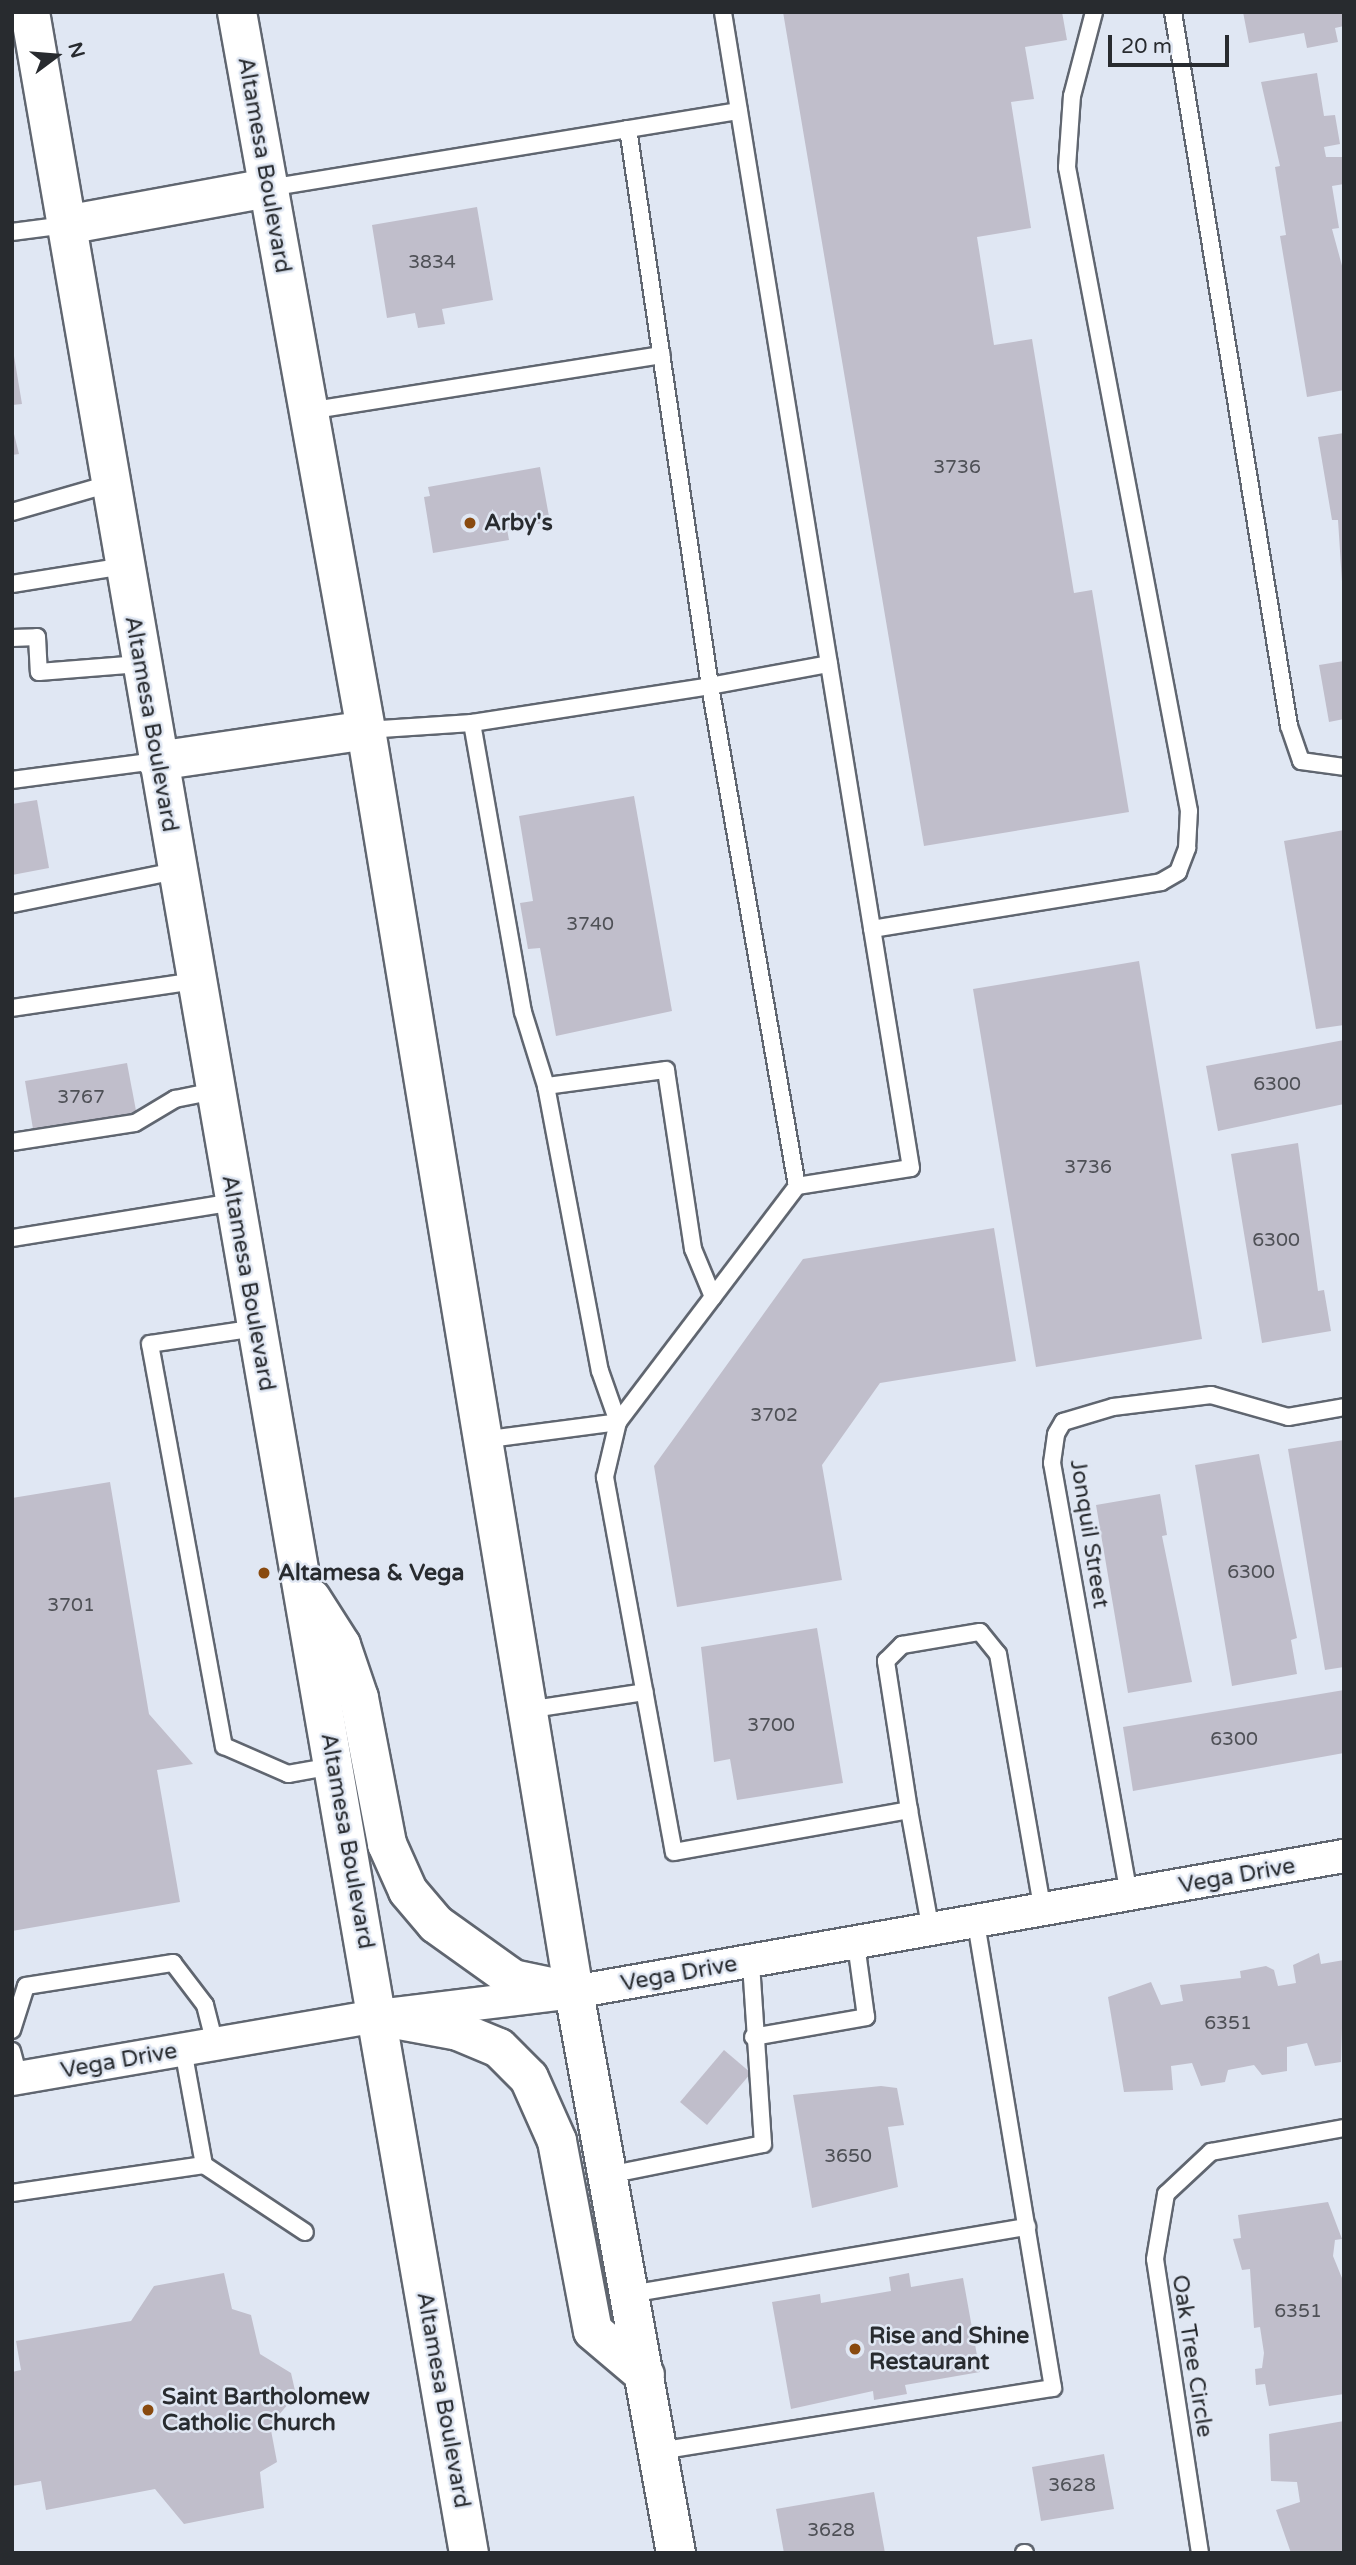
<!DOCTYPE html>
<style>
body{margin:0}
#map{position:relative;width:1356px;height:2565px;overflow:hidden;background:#e0e7f3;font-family:"Varela Round",sans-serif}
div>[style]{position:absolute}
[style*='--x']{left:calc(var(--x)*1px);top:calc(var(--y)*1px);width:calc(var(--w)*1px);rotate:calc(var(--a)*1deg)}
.building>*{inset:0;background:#c0becb}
.roads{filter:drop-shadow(2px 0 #606670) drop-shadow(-2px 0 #606670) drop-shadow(0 2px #606670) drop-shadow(0 -2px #606670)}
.service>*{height:16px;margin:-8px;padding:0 8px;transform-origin:8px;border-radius:8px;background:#fff}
.minor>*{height:32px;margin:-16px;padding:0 16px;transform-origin:16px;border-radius:16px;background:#fff}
.secondary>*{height:38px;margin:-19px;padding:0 19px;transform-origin:19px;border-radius:19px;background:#fff}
.dots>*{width:19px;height:19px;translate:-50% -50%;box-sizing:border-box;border:4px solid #e0e7f3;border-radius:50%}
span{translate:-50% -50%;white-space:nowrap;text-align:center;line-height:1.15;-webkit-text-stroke:5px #e0e7f3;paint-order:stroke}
.number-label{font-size:19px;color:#4e5056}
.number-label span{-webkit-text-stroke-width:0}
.street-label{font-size:23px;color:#282b2f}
.poi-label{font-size:23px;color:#282b2f;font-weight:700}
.left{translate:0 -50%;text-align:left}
.frame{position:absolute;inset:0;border:14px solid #282b2f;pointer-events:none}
.north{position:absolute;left:21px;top:21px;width:70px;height:70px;-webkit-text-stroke:5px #e0e7f3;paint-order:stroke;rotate:74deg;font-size:19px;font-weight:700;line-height:28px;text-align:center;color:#282b2f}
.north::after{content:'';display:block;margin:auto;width:24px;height:32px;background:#282b2f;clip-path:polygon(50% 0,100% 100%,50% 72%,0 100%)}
.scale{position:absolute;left:1108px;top:35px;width:121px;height:32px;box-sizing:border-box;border:4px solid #282b2f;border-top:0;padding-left:9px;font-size:21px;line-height:24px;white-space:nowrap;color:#282b2f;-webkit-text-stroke:5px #e0e7f3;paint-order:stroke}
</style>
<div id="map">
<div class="building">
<div style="clip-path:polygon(783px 12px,1062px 12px,1067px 40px,1025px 47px,1034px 99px,1011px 102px,1031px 228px,977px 237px,994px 345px,1032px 339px,1074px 593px,1092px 590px,1129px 812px,924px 846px)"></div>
<div style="clip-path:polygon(1243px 12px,1344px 12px,1344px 26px,1335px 28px,1338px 42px,1307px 48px,1304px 33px,1249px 43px)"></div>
<div style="clip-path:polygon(1317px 73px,1324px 116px,1335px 115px,1340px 144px,1324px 147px,1326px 157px,1344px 157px,1344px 184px,1332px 186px,1339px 228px,1332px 229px,1344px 273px,1344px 390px,1307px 397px,1280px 236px,1286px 235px,1275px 167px,1280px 166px,1261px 82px)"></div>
<div style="clip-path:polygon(477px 207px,493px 300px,442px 309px,445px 324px,418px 328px,415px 313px,387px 318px,372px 225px)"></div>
<div style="clip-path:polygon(14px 356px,22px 404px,12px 405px,12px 357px)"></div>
<div style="clip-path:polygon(12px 426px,19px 454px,12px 455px)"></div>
<div style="clip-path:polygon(1344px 433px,1344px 581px,1342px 582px,1338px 520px,1332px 520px,1318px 437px)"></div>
<div style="clip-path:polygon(540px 467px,550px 522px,507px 529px,509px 540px,433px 553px,424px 497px,430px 496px,428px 487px)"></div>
<div style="clip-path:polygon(1344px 661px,1344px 719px,1329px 722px,1319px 665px)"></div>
<div style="clip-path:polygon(634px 796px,672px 1011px,556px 1036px,540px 948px,528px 949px,520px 903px,533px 901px,519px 816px)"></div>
<div style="clip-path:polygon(37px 800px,49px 868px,12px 875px,12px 804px)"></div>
<div style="clip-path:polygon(1344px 830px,1344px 1025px,1316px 1029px,1284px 841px)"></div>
<div style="clip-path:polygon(1139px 961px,1202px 1339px,1036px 1367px,973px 989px)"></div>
<div style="clip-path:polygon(1344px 1040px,1344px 1104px,1218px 1131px,1206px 1066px)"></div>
<div style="clip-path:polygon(127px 1063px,137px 1116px,34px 1135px,25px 1081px)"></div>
<div style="clip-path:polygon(1298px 1143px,1318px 1291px,1324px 1290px,1331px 1331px,1262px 1343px,1231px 1154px)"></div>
<div style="clip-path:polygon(994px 1228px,1016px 1361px,880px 1383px,822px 1465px,842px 1580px,677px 1607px,654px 1466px,803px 1259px)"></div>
<div style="clip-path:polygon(1344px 1440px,1344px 1667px,1325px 1670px,1288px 1449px)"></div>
<div style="clip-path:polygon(1259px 1454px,1297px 1638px,1291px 1640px,1297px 1674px,1232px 1686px,1195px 1465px)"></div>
<div style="clip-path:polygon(110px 1482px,149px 1714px,193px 1764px,157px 1770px,180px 1902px,12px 1931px,12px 1498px)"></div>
<div style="clip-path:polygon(1160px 1494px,1167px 1535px,1162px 1536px,1192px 1682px,1128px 1693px,1096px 1505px)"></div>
<div style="clip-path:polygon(817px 1628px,843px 1783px,737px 1800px,730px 1759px,714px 1762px,701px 1647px)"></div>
<div style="clip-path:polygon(1344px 1690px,1344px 1753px,1133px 1791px,1123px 1727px)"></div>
<div style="clip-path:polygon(1319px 1953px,1321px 1964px,1344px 1960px,1341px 2062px,1315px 2066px,1307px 2043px,1287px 2047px,1287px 2071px,1262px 2075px,1254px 2065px,1228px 2070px,1225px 2082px,1201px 2086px,1192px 2063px,1171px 2066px,1173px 2090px,1124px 2092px,1108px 1997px,1151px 1982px,1161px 2005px,1183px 2001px,1180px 1985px,1241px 1978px,1240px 1971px,1266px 1966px,1274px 1970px,1278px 1986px,1296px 1983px,1293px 1965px)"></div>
<div style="clip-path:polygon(724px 2050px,751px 2073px,707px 2125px,680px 2102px)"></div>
<div style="clip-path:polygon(881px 2086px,897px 2088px,904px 2125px,888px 2127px,898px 2187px,812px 2208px,793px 2095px)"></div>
<div style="clip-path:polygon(1328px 2202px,1342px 2239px,1335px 2240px,1333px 2256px,1344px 2283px,1344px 2394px,1269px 2406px,1265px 2384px,1256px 2385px,1255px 2369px,1262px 2368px,1264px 2353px,1260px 2327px,1254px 2328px,1250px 2269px,1242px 2270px,1233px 2239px,1241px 2238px,1238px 2215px)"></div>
<div style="clip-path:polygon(224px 2273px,232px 2309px,251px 2315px,260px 2354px,291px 2373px,296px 2395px,270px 2425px,277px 2462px,260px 2472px,264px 2508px,184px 2524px,155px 2489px,46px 2510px,41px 2481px,12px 2486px,12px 2372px,21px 2370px,16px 2341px,131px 2321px,154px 2286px)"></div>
<div style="clip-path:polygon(909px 2273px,911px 2287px,963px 2278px,980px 2372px,905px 2385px,907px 2394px,874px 2400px,873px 2391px,791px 2409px,772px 2302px,820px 2294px,821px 2303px,891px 2291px,889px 2277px)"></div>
<div style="clip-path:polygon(1344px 2421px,1344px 2553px,1291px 2553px,1276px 2510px,1300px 2502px,1297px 2482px,1271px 2481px,1269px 2434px)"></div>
<div style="clip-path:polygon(1104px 2454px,1114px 2509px,1041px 2521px,1032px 2467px)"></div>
<div style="clip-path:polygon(874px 2492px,885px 2553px,784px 2553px,776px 2509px)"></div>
</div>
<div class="roads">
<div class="service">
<div style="--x:1173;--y:12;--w:723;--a:80.77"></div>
<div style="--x:1289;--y:726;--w:37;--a:71"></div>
<div style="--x:1301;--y:761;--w:43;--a:7.9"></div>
<div style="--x:268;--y:188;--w:477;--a:-9.3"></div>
<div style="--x:12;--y:232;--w:54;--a:-7.4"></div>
<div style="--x:308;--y:411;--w:358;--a:-9"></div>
<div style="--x:12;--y:512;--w:101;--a:-16.1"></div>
<div style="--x:12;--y:584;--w:113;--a:-9.1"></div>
<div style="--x:12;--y:638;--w:25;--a:-2"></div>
<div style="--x:37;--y:637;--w:35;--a:87"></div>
<div style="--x:39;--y:672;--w:101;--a:-4.5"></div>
<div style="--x:472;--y:723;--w:293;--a:80"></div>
<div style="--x:523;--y:1012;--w:77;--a:72.7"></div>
<div style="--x:366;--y:730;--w:106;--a:-3.8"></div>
<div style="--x:472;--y:723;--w:241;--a:-8.8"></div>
<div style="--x:710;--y:686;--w:563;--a:-98.37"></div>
<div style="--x:12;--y:780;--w:146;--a:-7.5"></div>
<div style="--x:12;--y:904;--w:167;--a:-11.4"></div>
<div style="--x:872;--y:929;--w:293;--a:-9.2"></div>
<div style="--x:1161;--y:882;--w:20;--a:-30"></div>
<div style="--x:1178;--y:872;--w:26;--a:-69"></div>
<div style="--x:1187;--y:848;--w:37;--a:-87"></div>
<div style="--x:1189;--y:811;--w:655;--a:-100.73"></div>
<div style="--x:1067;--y:167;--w:71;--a:-86"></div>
<div style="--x:1072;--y:96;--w:87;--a:-75.3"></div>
<div style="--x:12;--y:1008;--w:185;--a:-8.4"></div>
<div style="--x:12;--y:1142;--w:124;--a:-8.8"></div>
<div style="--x:135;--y:1123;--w:47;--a:-31"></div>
<div style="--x:175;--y:1099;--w:41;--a:-11.3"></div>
<div style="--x:797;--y:1186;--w:508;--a:-99.87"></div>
<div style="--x:710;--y:686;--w:121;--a:-10.5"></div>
<div style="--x:12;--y:1238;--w:225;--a:-9.2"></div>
<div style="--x:713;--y:1297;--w:52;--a:-112.6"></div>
<div style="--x:693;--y:1249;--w:181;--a:-98.6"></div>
<div style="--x:666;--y:1070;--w:121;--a:172.4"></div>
<div style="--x:546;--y:1086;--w:290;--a:79.3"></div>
<div style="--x:600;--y:1371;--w:54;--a:70.6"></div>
<div style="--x:618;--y:1422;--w:57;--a:103.3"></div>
<div style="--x:605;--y:1477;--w:381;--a:79.6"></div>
<div style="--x:674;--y:1852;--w:239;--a:-10.1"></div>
<div style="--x:909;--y:1810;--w:123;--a:79.7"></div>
<div style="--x:256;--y:1328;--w:107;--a:171.4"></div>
<div style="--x:150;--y:1344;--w:409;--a:79.6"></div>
<div style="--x:224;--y:1746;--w:70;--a:23.6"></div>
<div style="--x:288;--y:1774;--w:46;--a:-10.1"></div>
<div style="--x:482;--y:1440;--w:137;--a:-7.5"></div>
<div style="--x:618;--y:1422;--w:296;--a:-52.8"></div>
<div style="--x:797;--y:1186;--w:115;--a:-9"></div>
<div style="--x:911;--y:1168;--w:1171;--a:-99.24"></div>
<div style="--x:527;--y:1710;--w:119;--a:-8.7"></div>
<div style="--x:909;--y:1810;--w:151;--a:-98.8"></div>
<div style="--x:886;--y:1661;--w:23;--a:-45"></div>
<div style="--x:902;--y:1645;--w:79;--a:-9.5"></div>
<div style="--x:980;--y:1632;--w:28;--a:51"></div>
<div style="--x:998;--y:1654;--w:262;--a:80.1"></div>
<div style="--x:1129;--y:1895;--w:439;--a:-100.1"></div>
<div style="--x:1052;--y:1463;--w:29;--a:-82"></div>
<div style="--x:1056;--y:1434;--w:14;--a:-60"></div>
<div style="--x:1063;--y:1422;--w:52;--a:-16.7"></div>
<div style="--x:1113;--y:1407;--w:99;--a:-7"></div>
<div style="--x:1211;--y:1395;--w:80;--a:15.9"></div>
<div style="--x:1288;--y:1417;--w:57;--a:-10.1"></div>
<div style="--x:12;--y:2030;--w:46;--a:-72.3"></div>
<div style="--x:26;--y:1986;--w:149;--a:-8.9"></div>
<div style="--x:173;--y:1963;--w:53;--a:52.7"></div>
<div style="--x:205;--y:2005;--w:40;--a:75.6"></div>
<div style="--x:753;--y:2037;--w:115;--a:-10"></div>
<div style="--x:866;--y:2017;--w:74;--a:-97.8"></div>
<div style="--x:12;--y:2051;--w:28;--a:75"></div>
<div style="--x:204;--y:2165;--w:121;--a:33.6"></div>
<div style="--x:608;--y:2175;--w:158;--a:-11.3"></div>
<div style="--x:763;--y:2144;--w:182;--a:-93.8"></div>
<div style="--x:12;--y:2193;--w:194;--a:-8.3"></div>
<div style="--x:204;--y:2165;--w:117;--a:-100.3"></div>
<div style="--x:630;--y:2294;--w:403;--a:-9.6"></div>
<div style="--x:659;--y:2451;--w:399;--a:-9.1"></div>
<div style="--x:1053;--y:2388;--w:470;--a:-99.4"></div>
<div style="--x:1024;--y:2553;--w:1;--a:0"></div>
<div style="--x:1200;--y:2553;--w:297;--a:-98.7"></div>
<div style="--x:1155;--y:2259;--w:66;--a:-80.4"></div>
<div style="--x:1166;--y:2194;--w:62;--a:-43"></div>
<div style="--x:1211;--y:2152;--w:135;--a:-10.2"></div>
</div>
<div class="minor">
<div style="--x:12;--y:2079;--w:371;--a:-9.8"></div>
<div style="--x:378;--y:2016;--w:197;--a:-7"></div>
<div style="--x:574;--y:1992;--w:782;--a:-10.02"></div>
</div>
<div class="secondary">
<div style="--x:30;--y:12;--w:2579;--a:80.2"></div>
<div style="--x:237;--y:12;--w:729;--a:79.81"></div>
<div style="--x:366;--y:730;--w:1279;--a:80.64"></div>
<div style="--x:574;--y:1992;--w:570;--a:79.7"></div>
<div style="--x:66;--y:225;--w:204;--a:-10.4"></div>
<div style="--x:157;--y:761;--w:211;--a:-8.4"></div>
<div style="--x:311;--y:1598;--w:56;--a:57.4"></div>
<div style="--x:341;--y:1645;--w:56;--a:71.2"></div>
<div style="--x:359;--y:1698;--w:149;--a:79.1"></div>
<div style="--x:387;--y:1844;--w:51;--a:65.9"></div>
<div style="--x:408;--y:1891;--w:43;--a:49.7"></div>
<div style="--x:436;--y:1924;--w:95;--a:35.5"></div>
<div style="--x:513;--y:1979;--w:62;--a:12"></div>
<div style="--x:378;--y:2016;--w:81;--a:10.6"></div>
<div style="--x:458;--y:2031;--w:44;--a:22.5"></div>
<div style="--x:499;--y:2048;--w:42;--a:45"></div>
<div style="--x:529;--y:2078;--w:69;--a:66"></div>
<div style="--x:557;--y:2141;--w:193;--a:79.3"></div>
<div style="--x:593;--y:2331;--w:68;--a:40.2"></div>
</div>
</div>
<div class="dots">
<div style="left:470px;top:523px;background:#894a0f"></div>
<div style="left:264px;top:1573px;background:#894a0f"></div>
<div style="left:855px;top:2349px;background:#894a0f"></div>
<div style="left:148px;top:2410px;background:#894a0f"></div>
</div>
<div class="number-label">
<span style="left:432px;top:263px">3834</span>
<span style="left:957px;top:468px">3736</span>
<span style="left:590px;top:925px">3740</span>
<span style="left:1277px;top:1085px">6300</span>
<span style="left:81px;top:1098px">3767</span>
<span style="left:1088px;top:1168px">3736</span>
<span style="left:1276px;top:1241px">6300</span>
<span style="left:774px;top:1416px">3702</span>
<span style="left:1251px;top:1573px">6300</span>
<span style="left:71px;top:1606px">3701</span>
<span style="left:771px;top:1726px">3700</span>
<span style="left:1234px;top:1740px">6300</span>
<span style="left:1228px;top:2024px">6351</span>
<span style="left:848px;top:2157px">3650</span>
<span style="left:1298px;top:2312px">6351</span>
<span style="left:1072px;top:2486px">3628</span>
<span style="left:831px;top:2531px">3628</span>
</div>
<div class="street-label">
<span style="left:264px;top:165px;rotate:80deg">Altamesa Boulevard</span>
<span style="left:151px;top:724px;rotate:80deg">Altamesa Boulevard</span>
<span style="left:248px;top:1283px;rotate:80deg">Altamesa Boulevard</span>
<span style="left:1089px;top:1534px;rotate:81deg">Jonquil Street</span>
<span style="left:347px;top:1841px;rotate:80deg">Altamesa Boulevard</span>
<span style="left:1237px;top:1876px;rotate:-10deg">Vega Drive</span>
<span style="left:679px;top:1974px;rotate:-10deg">Vega Drive</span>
<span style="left:119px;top:2061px;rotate:-10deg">Vega Drive</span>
<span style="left:1192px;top:2356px;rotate:81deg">Oak Tree Circle</span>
<span style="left:443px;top:2400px;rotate:80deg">Altamesa Boulevard</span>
</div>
<div class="poi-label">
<span class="left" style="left:484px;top:523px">Arby's</span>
<span class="left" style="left:278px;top:1573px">Altamesa &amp; Vega</span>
<span class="left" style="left:869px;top:2349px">Rise and Shine<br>Restaurant</span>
<span class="left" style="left:162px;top:2410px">Saint Bartholomew<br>Catholic Church</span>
</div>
<div class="frame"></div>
<div class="north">N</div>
<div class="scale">20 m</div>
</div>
